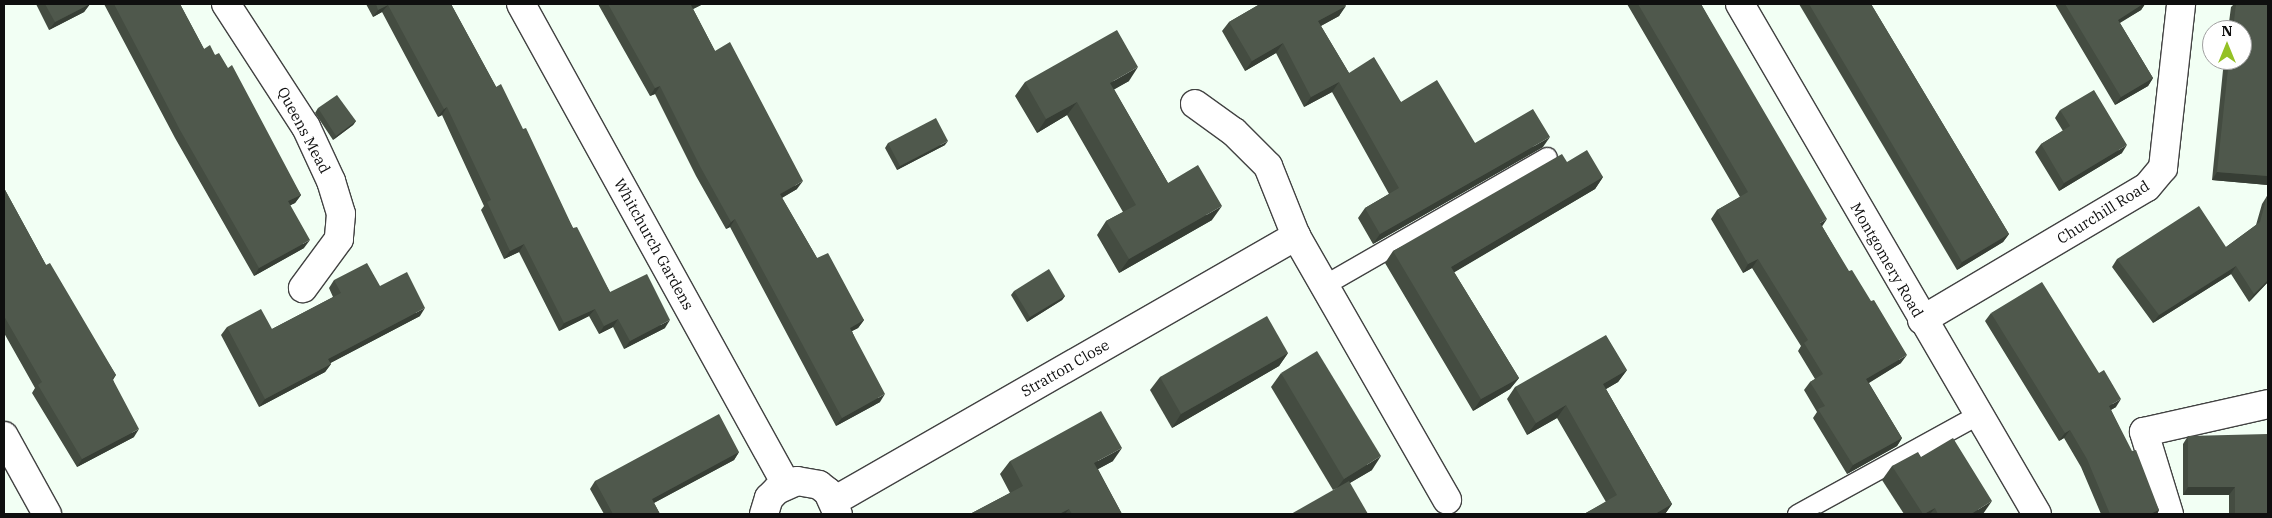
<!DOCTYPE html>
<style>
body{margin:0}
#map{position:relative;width:2272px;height:518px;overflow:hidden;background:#f2fff4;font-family:"IBM Plex Serif",serif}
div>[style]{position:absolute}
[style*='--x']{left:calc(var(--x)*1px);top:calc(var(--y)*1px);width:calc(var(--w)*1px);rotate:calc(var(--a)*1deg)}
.roads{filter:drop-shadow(1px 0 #424242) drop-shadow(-1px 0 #424242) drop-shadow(0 1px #424242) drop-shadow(0 -1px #424242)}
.service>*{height:19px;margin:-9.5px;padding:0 9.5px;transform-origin:9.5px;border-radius:9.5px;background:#fff}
.minor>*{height:28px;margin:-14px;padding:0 14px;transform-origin:14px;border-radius:14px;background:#fff}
.wall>*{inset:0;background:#444c41}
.shaded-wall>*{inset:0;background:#373e35}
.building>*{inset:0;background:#4f584c}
span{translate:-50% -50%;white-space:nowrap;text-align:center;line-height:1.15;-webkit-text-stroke:5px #fff;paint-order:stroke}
.street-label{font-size:15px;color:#0f0f0f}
.frame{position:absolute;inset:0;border:5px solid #0f0f0f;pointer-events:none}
.north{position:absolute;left:2202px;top:20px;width:50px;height:50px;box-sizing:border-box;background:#fff;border:1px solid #9f9f9f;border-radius:50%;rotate:0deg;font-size:14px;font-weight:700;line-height:20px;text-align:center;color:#0f0f0f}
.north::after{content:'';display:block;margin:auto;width:18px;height:22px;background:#94c126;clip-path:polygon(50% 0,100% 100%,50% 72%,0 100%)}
</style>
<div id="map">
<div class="roads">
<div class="service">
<div style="--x:1324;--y:285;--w:257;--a:-29.9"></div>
<div style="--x:1797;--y:514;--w:208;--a:-28.8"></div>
</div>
<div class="minor">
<div style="--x:226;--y:4;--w:147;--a:57"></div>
<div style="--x:306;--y:127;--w:60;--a:65.2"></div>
<div style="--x:331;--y:181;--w:34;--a:73"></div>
<div style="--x:341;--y:214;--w:25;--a:95"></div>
<div style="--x:339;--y:239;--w:61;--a:126.3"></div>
<div style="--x:521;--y:4;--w:548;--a:61.1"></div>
<div style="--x:1740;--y:4;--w:590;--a:59.79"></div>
<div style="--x:1195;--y:104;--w:48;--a:35.7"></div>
<div style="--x:1234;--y:132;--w:48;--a:45"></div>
<div style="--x:1268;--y:166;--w:75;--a:68.2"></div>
<div style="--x:1296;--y:236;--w:304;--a:60.2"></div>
<div style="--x:1922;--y:320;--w:261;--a:-30.6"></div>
<div style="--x:2147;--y:187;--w:25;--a:-50"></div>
<div style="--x:2163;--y:168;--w:165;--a:-83.7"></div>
<div style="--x:4;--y:436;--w:89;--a:61.1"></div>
<div style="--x:834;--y:501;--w:533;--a:-29.84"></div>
<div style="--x:764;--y:514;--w:17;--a:-73"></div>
<div style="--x:769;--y:498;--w:11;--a:-45"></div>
<div style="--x:777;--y:490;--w:22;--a:-24"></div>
<div style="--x:797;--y:481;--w:22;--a:10"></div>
<div style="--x:819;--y:485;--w:11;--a:38"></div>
<div style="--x:828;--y:492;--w:24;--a:66"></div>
<div style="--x:2169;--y:514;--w:86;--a:-107"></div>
<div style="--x:2144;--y:432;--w:127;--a:-12.7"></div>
</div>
</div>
<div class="wall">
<div style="clip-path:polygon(36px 4px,90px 4px,84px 12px,49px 30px)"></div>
<div style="clip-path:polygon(104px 4px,180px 4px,204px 49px,215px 55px,301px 195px,295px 203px,290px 205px,304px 248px,254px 276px,175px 138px)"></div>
<div style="clip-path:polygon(366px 4px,451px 4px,573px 228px,610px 292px,665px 328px,624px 349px,613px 327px,599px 334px,589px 316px,559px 331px,519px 252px,504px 259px,481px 210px,484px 206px,442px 115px,438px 117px,382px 12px,373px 17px)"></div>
<div style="clip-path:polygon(598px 4px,703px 4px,693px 9px,715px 51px,797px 189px,782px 198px,817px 258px,864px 320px,858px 328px,852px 331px,880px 402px,836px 426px,730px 227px,726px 229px,696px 176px,655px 94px,650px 96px)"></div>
<div style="clip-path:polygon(1260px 4px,1346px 4px,1339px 16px,1321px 26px,1349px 73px,1475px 143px,1543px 147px,1373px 244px,1358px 218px,1365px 208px,1389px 194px,1332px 92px,1304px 107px,1276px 53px,1245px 71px,1222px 31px,1229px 22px)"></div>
<div style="clip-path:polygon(1627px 4px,1701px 4px,1822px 226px,1901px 363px,1869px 383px,1902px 438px,1897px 446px,1847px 474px,1813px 418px,1817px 412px,1804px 390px,1810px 382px,1815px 379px,1798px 351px,1801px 346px,1752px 268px,1743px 273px,1711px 219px,1717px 210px,1740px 197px)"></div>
<div style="clip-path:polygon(1799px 4px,1871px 4px,2009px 234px,2003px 242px,1957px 270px)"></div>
<div style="clip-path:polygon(2055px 4px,2145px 4px,2141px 10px,2120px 23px,2153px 78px,2148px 86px,2115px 105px)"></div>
<div style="clip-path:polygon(2234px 4px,2268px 4px,2268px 185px,2212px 180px,2224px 60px,2242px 60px,2242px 30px,2228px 30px,2231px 7px)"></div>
<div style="clip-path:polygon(1129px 81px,1114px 89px,1168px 183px,1212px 220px,1119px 273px,1097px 235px,1106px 221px,1123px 212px,1067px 115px,1037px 133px,1015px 96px,1025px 82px)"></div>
<div style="clip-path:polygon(318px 108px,356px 121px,353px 125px,333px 140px,315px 113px)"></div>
<div style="clip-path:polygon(2060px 110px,2122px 153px,2059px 191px,2035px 152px,2041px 144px,2063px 131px,2055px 118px)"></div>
<div style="clip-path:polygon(888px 143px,945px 145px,897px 170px,885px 148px)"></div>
<div style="clip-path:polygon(1567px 162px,1603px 177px,1595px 189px,1454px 272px,1519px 378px,1510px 389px,1473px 411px,1385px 263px,1393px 251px)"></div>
<div style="clip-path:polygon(4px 188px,46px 265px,116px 375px,113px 380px,134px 437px,77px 467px,32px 393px,35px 388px,4px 333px)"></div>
<div style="clip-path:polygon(2267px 196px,2268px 196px,2268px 282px,2249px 302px,2231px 274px,2153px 323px,2112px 267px,2117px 259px,2226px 247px,2256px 225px,2262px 204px)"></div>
<div style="clip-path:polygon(334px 280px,380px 286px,420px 316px,330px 363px,331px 364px,325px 372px,259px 407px,221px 335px,227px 327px,272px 329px,333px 297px,329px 288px)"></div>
<div style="clip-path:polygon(1014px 291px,1065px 296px,1062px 300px,1027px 322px,1011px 295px)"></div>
<div style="clip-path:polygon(1991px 313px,2116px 407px,2111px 410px,2159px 510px,2157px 514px,2101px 514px,2081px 467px,2064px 438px,2059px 441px,1985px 321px)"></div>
<div style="clip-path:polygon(1288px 353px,1279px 366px,1172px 428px,1150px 390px,1160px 377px)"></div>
<div style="clip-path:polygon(1627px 370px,1618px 382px,1606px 389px,1672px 504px,1665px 514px,1584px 514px,1606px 502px,1557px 418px,1527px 435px,1507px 399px,1515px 387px)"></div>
<div style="clip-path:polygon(1281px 373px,1372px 470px,1350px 483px,1333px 490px,1271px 387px)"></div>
<div style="clip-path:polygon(2188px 436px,2268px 514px,2229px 514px,2229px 495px,2183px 495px,2183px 444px)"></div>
<div style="clip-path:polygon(739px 452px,734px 460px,654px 503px,660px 514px,604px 514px,590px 489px,595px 481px)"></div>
<div style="clip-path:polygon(1921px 457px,1983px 514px,1904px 514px,1882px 480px,1892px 466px)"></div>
<div style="clip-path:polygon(1010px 461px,1113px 461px,1098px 469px,1122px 514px,970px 514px,1010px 493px,1000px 474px)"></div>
</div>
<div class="shaded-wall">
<div style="clip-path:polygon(90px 4px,84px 12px,49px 30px,55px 22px)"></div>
<div style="clip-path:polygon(693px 4px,703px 4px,685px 13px,691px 5px)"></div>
<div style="clip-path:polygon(2143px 4px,2145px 4px,2141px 10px,2112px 27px,2118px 20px)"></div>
<div style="clip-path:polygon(388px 5px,382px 12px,373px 17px,378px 10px)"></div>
<div style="clip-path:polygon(1346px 6px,1339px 16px,1311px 31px,1318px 21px)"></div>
<div style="clip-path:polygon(1283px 43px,1276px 53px,1245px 71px,1252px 61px)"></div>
<div style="clip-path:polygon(1138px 67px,1129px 81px,1101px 97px,1110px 83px)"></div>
<div style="clip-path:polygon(2153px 78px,2148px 86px,2115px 105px,2121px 97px)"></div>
<div style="clip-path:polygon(1339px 82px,1332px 92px,1304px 107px,1311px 97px)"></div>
<div style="clip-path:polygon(660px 86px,655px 94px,650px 96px,655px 88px)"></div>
<div style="clip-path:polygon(1077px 102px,1067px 115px,1037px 133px,1046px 119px)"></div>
<div style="clip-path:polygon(447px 107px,442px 115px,438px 117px,444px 109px)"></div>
<div style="clip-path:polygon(356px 121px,353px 125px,333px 140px,336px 136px)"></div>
<div style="clip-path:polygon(1550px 137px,1543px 147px,1373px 244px,1380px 234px)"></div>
<div style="clip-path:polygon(948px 141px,945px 145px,897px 170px,900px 166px)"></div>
<div style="clip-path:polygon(2127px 145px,2122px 153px,2059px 191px,2064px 183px)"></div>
<div style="clip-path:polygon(2217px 172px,2268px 176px,2268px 185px,2212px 180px)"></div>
<div style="clip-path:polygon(1603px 177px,1595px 189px,1443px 279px,1451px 267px)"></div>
<div style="clip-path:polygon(803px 181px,797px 189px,774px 202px,780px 194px)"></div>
<div style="clip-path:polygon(301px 195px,295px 203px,283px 209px,288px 201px)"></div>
<div style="clip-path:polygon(1222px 206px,1212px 220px,1119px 273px,1129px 259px)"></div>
<div style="clip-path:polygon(735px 219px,730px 227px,726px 229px,731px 222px)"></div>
<div style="clip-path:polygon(1827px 219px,1821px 228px,1820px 223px)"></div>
<div style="clip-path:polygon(2009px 234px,2003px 242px,1957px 270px,1962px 262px)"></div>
<div style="clip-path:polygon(310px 240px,304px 248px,254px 276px,259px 268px)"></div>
<div style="clip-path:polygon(524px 244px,519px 252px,504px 259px,510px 251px)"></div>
<div style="clip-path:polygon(1758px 259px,1752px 268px,1743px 273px,1748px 264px)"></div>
<div style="clip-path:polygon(2236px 266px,2231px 274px,2153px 323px,2159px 315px)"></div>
<div style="clip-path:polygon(2268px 280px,2268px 282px,2249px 302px,2254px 294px)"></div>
<div style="clip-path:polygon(1065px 296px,1062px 300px,1027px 322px,1030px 317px)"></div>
<div style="clip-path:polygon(425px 308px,420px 316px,323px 367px,328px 359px)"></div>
<div style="clip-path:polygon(595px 309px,589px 316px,559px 331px,564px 323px)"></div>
<div style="clip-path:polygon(618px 319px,613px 327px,599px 334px,604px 326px)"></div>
<div style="clip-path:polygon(670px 320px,665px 328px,624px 349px,630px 341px)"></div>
<div style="clip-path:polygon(864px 320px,858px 328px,844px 335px,850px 328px)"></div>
<div style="clip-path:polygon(1288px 353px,1279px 366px,1172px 428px,1181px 414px)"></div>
<div style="clip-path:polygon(1907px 355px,1901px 363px,1860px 388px,1866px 379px)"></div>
<div style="clip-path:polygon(331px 364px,325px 372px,259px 407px,265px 399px)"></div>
<div style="clip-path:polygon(1627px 370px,1618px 382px,1594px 396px,1603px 384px)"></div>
<div style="clip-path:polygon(1519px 378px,1510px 389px,1473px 411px,1481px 399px)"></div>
<div style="clip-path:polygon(885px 394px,880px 402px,836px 426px,842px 418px)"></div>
<div style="clip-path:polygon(2121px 399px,2116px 407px,2103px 414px,2109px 406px)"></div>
<div style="clip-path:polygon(1566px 405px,1557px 418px,1527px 435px,1536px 423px)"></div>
<div style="clip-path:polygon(139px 429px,134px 437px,77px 467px,82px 459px)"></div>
<div style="clip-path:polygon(2070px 430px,2064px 438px,2059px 441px,2065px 433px)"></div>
<div style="clip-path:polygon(1902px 438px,1897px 446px,1847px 474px,1853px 465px)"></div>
<div style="clip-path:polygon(1122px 448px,1113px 461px,1085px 476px,1094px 463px)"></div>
<div style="clip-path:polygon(739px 452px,734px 460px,646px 507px,652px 499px)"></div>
<div style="clip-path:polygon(1381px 456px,1372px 470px,1334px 492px,1344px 479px)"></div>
<div style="clip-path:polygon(2188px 487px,2235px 487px,2229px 495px,2183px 495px)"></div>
<div style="clip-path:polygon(1992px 501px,1983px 514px,1971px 514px)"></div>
<div style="clip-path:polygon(1672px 504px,1665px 514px,1655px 514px)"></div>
<div style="clip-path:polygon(1935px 508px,1930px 514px,1924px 514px)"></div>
<div style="clip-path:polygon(1069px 509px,1065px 514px,1059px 514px)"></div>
<div style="clip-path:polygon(2159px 510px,2157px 514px,2150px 514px)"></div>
</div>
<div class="building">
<div style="clip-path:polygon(45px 4px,90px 4px,55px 22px)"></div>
<div style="clip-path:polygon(114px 4px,180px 4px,204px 49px,210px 45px,215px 55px,219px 53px,228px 68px,232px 65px,301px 195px,288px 201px,310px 240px,259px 268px,180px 130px)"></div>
<div style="clip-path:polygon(376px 4px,451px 4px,496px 87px,501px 84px,523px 129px,526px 128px,573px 228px,577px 227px,610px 292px,647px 274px,670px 320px,630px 341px,618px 319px,604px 326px,595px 309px,564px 323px,524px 244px,510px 251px,487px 202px,491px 200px,447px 107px,444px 109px,388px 5px,378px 10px)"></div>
<div style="clip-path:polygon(608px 4px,693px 4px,691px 5px,715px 51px,730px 42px,803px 181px,780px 194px,817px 258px,828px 253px,864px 320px,850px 328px,885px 394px,842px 418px,735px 219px,731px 222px,701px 168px,660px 86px,655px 88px)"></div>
<div style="clip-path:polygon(1260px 4px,1345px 4px,1346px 6px,1318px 21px,1349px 73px,1374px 57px,1401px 102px,1437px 80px,1475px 143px,1533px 109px,1550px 137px,1380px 234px,1365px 208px,1399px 188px,1339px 82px,1311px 97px,1283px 43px,1252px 61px,1229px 22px)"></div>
<div style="clip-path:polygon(1638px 4px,1701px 4px,1827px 219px,1820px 223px,1849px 271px,1852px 270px,1871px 301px,1874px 300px,1907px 355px,1866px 379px,1902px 438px,1853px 465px,1818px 409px,1825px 406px,1810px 382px,1823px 374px,1804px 343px,1808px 340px,1758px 259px,1748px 264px,1717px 210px,1748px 192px)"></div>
<div style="clip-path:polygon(1809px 4px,1871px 4px,2009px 234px,1962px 262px)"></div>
<div style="clip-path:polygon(2065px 4px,2143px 4px,2118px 20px,2153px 78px,2121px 97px)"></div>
<div style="clip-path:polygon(2236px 4px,2268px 4px,2268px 176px,2217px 172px,2229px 60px,2242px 60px,2242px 30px,2233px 30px)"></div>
<div style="clip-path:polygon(1117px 30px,1138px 67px,1110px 83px,1168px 183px,1198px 165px,1222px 206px,1129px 259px,1106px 221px,1136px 205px,1077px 102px,1046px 119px,1025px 82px)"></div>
<div style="clip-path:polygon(2094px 90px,2127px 145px,2064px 183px,2041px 144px,2070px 126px,2060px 110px)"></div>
<div style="clip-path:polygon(337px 95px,356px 121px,336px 136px,318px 108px)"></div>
<div style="clip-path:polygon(936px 118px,948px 141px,900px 166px,888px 143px)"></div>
<div style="clip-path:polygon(1587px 150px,1603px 177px,1451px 267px,1519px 378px,1481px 399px,1393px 251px,1562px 154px,1567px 162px)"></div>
<div style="clip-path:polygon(4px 188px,46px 265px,50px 263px,116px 375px,112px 378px,139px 429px,82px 459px,38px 385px,42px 382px,4px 316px)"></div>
<div style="clip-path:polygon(2267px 196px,2268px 196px,2268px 280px,2254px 294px,2236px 266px,2159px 315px,2117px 259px,2199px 206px,2226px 247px,2260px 222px)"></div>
<div style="clip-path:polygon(367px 263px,380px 286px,407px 272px,425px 308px,328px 359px,331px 364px,265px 399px,227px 327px,261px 309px,272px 329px,341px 293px,334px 280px)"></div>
<div style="clip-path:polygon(1049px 269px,1065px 296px,1030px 317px,1014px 291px)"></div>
<div style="clip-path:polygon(2042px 282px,2099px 373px,2104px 370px,2121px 399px,2109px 406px,2132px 451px,2136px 450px,2159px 510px,2150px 514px,2110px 514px,2087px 459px,2070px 430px,2065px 433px,1991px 313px)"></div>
<div style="clip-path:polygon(1267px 316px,1288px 353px,1181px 414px,1160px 377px)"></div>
<div style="clip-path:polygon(1606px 335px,1627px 370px,1603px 384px,1672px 504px,1655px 514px,1584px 514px,1617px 495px,1566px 405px,1536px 423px,1515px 387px)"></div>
<div style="clip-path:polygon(1317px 351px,1381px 456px,1344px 479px,1281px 373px)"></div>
<div style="clip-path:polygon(1101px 411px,1122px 448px,1094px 463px,1122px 514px,1072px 514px,1069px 509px,1059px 514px,970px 514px,1023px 486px,1010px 461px)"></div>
<div style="clip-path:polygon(719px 414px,739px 452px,652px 499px,660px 514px,613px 514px,595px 481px)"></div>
<div style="clip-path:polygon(2268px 434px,2268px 514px,2235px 514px,2235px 487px,2188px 487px,2188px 436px)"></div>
<div style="clip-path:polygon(1953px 438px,1992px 501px,1971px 514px,1938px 514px,1935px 508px,1924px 514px,1923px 514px,1892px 466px,1918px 452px,1921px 457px)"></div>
<div style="clip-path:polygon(1349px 481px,1368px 514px,1291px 514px)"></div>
<div style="clip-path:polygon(1820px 512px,1822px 514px,1815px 514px)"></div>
</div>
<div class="street-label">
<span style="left:304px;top:130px;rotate:62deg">Queens Mead</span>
<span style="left:2103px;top:212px;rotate:-32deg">Churchill Road</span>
<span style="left:654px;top:244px;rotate:61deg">Whitchurch Gardens</span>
<span style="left:1887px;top:260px;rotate:60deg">Montgomery Road</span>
<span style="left:1065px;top:368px;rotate:-30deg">Stratton Close</span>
</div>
<div class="frame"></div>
<div class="north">N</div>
</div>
